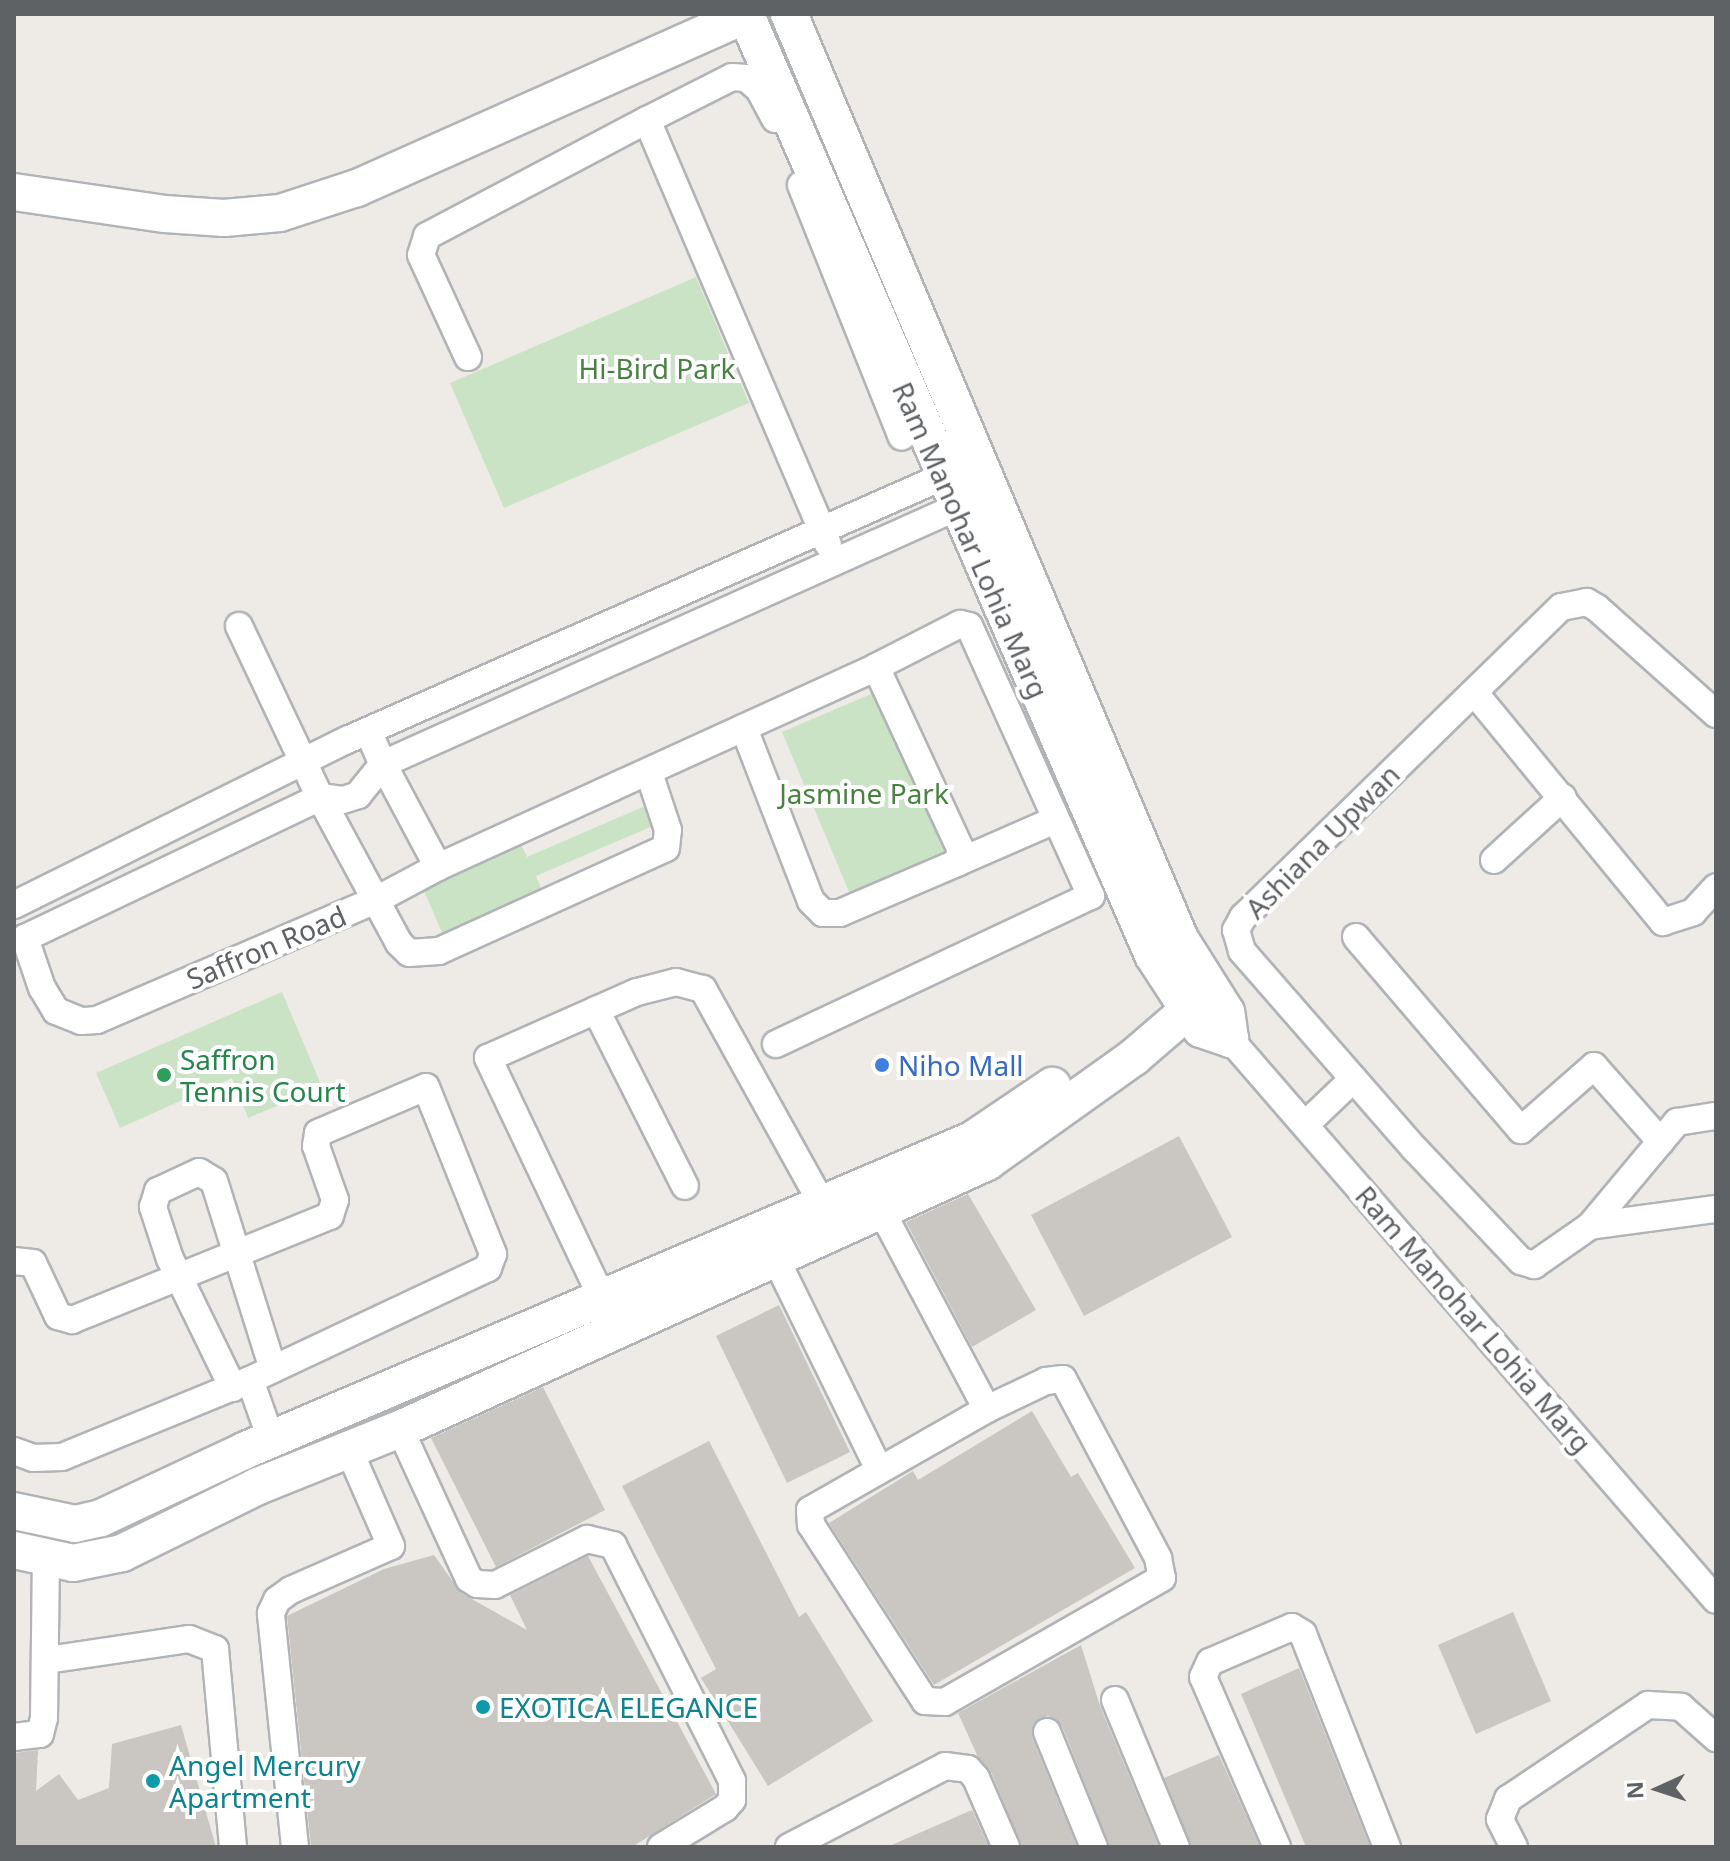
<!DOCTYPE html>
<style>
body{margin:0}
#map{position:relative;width:1730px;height:1861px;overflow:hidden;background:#eeebe6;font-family:"Noto Sans",sans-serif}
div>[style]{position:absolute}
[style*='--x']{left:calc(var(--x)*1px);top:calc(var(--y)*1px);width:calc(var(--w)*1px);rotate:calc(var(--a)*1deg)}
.green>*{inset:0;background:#cae3c5}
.building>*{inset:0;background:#cac6c2}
.roads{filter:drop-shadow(2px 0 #b1b4b7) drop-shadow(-2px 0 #b1b4b7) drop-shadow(0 2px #b1b4b7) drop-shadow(0 -2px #b1b4b7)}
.street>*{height:26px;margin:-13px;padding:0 13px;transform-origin:13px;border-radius:13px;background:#fff}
.secondary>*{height:36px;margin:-18px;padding:0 18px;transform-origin:18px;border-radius:18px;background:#fff}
.dots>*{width:22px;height:22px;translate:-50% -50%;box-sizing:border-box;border:4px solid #fff;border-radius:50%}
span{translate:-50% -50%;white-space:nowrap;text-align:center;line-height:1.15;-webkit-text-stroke:8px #fff;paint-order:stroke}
.park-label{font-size:28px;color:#47833f}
.street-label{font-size:28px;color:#5e6265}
.leisure-label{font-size:28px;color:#27864d}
.left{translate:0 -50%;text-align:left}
.shop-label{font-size:28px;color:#366cbe}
.culture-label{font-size:28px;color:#0d838f}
.frame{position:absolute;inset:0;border:16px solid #5e6265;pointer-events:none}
.north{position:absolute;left:1618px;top:1749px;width:80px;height:80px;-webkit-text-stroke:6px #fff;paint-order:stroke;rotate:267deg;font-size:22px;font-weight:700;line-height:32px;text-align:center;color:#5e6265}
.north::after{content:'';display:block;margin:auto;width:28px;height:36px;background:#5e6265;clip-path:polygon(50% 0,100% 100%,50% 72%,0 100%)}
</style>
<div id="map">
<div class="green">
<div style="clip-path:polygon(696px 277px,749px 403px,504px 508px,450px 383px)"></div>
<div style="clip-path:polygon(878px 691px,946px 854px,850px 894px,782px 732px)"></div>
<div style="clip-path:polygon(645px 806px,653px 826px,536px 876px,543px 893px,443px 935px,421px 884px,520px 842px,527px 857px)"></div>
<div style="clip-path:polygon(282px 992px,322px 1087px,248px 1118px,232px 1078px,120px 1128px,96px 1073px)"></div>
</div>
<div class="building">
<div style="clip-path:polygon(1179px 1136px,1232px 1237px,1084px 1316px,1031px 1215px)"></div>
<div style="clip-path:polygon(968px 1194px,1036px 1310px,972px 1347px,906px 1222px)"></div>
<div style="clip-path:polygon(779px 1305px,850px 1452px,787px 1483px,716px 1336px)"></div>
<div style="clip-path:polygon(543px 1387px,605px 1510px,496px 1567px,431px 1438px)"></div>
<div style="clip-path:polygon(1032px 1411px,1071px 1477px,1078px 1473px,1135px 1568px,934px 1685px,829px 1523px,913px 1471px,918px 1480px)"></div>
<div style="clip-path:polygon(709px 1441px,799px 1617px,806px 1612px,873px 1721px,768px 1786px,701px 1678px,716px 1669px,622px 1486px)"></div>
<div style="clip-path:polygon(434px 1555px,461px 1593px,527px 1630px,510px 1595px,588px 1556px,716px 1794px,632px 1847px,311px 1847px,287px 1616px,384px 1569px)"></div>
<div style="clip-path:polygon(1513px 1612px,1551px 1701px,1476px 1734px,1438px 1645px)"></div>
<div style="clip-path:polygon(1081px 1645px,1100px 1706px,1159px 1847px,1110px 1847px,1062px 1726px,1048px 1716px,1035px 1722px,1032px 1737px,1077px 1847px,1022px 1847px,991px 1772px,978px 1757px,958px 1713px)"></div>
<div style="clip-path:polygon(1299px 1668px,1370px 1847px,1306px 1847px,1241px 1694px)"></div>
<div style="clip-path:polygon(181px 1725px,216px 1847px,14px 1847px,14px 1753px,38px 1750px,36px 1791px,59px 1774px,78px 1800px,109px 1788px,112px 1744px)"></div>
<div style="clip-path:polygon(1219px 1755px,1260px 1847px,1192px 1847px,1164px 1778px)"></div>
<div style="clip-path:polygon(972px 1810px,989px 1847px,887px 1847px)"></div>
</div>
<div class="roads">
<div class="street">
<div style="--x:647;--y:120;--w:95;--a:-26.8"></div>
<div style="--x:732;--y:77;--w:14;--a:4"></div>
<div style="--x:746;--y:78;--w:17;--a:40"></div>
<div style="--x:759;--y:89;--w:34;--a:62"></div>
<div style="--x:801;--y:185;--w:271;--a:68.2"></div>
<div style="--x:468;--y:357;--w:112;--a:-114.7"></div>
<div style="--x:421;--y:255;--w:20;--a:-72"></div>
<div style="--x:427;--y:236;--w:249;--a:-27.8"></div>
<div style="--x:647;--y:120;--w:461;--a:66.9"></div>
<div style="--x:239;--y:626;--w:189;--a:64.7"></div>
<div style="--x:320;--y:797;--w:166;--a:61.6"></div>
<div style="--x:399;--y:943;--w:14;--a:45"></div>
<div style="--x:409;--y:953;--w:30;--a:-4"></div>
<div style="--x:439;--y:951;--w:249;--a:-24.4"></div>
<div style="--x:666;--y:848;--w:18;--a:-84"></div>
<div style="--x:668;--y:830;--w:60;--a:-108.4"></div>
<div style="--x:1474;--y:692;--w:298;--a:50.6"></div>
<div style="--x:1663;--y:922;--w:32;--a:-18"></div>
<div style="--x:1693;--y:912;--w:34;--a:-47"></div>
<div style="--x:1716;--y:714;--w:159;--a:-138.3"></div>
<div style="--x:1597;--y:608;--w:12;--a:-149"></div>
<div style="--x:1587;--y:602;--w:26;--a:169"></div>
<div style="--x:1561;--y:607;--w:444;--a:135.7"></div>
<div style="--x:1243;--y:917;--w:15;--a:118"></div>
<div style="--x:1236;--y:930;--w:22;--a:74"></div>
<div style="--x:1242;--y:951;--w:262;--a:48.9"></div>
<div style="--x:1414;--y:1148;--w:156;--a:46.6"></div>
<div style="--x:1521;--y:1261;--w:14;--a:17"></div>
<div style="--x:1534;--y:1265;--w:68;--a:-34.9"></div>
<div style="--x:1590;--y:1226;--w:127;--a:-7.7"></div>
<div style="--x:368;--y:731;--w:36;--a:66"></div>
<div style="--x:383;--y:764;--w:117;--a:61.9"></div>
<div style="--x:438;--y:867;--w:68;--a:151.9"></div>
<div style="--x:378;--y:899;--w:306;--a:156.7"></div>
<div style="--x:97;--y:1020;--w:16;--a:176"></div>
<div style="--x:81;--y:1021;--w:27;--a:-158"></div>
<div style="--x:56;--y:1011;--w:27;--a:-121"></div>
<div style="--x:42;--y:988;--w:53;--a:-108.8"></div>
<div style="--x:25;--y:938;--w:327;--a:-25.5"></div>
<div style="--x:320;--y:797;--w:23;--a:7"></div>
<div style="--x:343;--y:800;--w:16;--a:-18"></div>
<div style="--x:358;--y:795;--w:40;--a:-51"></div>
<div style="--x:383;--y:764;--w:646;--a:-24.11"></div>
<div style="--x:1494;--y:860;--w:93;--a:-42.4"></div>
<div style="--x:959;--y:862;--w:105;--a:-23.6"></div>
<div style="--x:438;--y:867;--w:482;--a:-24.5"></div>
<div style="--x:876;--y:667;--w:200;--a:65.1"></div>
<div style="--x:960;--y:848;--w:14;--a:94"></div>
<div style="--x:959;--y:862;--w:129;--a:156.8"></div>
<div style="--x:840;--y:913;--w:17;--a:180"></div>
<div style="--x:823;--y:913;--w:17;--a:-135"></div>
<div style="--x:811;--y:901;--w:186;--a:-111.2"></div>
<div style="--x:14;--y:905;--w:372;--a:-26.4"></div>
<div style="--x:347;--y:740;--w:670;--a:-23.85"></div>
<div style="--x:1356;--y:937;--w:254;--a:49.5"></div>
<div style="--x:1521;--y:1130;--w:97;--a:-41.2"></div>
<div style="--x:1594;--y:1066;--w:101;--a:48.6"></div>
<div style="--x:596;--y:1010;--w:197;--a:63.2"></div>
<div style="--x:1230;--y:1039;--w:742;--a:49.1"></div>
<div style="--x:776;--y:1044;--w:348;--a:-25.2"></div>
<div style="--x:1091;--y:896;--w:296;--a:-114.3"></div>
<div style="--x:969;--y:626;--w:9;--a:-167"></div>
<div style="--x:960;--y:624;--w:94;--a:152.9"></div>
<div style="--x:1307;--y:1123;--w:64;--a:-43.7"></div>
<div style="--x:881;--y:1210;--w:225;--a:62"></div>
<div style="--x:1590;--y:1226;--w:136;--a:-50.1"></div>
<div style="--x:1677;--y:1122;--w:39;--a:-9"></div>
<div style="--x:775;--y:1257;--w:236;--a:63.9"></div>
<div style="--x:14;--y:1261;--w:19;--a:6"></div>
<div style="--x:33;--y:1263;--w:59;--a:64.7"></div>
<div style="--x:58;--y:1316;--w:15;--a:16"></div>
<div style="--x:72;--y:1320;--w:278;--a:-22"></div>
<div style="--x:330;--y:1216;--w:17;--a:-73"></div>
<div style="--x:335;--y:1200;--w:57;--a:-109.4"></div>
<div style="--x:316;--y:1146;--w:13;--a:-81"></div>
<div style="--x:318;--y:1133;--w:117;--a:-23.1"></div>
<div style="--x:426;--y:1087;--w:180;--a:68.1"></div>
<div style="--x:493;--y:1254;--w:15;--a:110"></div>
<div style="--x:488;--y:1268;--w:263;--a:154.8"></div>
<div style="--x:602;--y:1298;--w:266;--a:-115.4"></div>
<div style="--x:488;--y:1058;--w:163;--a:-23.9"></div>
<div style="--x:637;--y:992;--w:40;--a:-14.4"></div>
<div style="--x:676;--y:982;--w:28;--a:15"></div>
<div style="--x:703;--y:989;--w:246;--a:61"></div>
<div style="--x:1063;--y:1379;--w:203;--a:62"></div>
<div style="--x:1158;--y:1558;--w:20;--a:79"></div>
<div style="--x:1162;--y:1578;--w:250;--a:150.3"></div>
<div style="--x:945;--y:1702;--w:20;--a:-177"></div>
<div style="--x:925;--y:1701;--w:210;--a:-122.9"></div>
<div style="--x:811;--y:1525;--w:15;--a:-94"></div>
<div style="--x:810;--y:1510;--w:204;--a:-29.7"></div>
<div style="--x:987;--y:1409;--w:65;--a:-25.4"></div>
<div style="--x:1046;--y:1381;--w:17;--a:-7"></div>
<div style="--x:233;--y:1388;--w:144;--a:-116"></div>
<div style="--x:170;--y:1259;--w:55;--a:-108.1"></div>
<div style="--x:153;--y:1207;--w:17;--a:-73"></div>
<div style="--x:158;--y:1191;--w:45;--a:-24.9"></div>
<div style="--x:199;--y:1172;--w:17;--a:31"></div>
<div style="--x:214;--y:1181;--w:197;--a:72.6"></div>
<div style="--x:400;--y:1429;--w:165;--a:65.3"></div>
<div style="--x:469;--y:1579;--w:9;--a:32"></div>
<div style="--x:477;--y:1584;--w:18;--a:3"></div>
<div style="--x:495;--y:1585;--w:103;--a:-26.6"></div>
<div style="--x:587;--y:1539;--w:27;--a:13"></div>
<div style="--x:613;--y:1545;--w:264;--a:63.2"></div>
<div style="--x:732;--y:1781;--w:19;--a:90"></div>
<div style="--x:732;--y:1800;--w:11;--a:131"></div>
<div style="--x:725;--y:1808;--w:75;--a:148.6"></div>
<div style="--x:14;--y:1451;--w:20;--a:20"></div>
<div style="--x:33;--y:1458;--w:29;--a:-2"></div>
<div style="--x:62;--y:1457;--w:203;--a:-22.3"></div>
<div style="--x:250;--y:1380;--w:63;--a:70.4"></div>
<div style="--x:47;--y:1660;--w:144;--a:-8.4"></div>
<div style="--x:189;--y:1639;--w:28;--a:21"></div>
<div style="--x:215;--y:1649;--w:199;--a:84.8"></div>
<div style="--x:1115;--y:1700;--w:159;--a:67.5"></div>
<div style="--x:1047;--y:1732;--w:124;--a:67.8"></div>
<div style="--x:14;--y:1737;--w:26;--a:-7"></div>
<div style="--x:40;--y:1734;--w:16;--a:-76"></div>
<div style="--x:44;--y:1718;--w:159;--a:-89.3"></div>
<div style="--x:295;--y:1847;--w:235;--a:-95.9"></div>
<div style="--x:271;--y:1613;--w:14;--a:-65"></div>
<div style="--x:277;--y:1600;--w:17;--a:-36"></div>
<div style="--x:291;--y:1590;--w:109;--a:-23.7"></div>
<div style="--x:391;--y:1546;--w:105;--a:-113.6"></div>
<div style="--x:789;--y:1847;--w:176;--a:-27.4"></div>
<div style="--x:945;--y:1766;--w:23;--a:7"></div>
<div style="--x:968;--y:1769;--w:12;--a:48"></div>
<div style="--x:976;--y:1778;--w:75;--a:66.5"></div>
<div style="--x:1277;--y:1847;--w:185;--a:-113.5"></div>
<div style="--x:1203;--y:1677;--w:17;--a:-65"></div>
<div style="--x:1210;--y:1662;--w:89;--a:-23.1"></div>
<div style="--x:1292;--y:1627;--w:13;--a:32"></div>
<div style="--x:1303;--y:1634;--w:229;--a:68.5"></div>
<div style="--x:1514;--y:1847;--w:31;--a:-117"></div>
<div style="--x:1500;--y:1819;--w:22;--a:-68"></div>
<div style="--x:1508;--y:1799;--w:169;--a:-33.9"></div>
<div style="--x:1648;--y:1705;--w:33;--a:3"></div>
<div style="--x:1681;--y:1707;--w:47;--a:41.5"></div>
</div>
<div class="secondary">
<div style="--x:746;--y:15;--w:1024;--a:66.59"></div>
<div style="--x:1153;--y:955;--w:88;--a:57"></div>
<div style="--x:1201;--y:1029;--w:31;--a:19"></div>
<div style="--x:1230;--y:1039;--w:27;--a:-98"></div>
<div style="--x:1226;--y:1012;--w:86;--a:-122.2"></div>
<div style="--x:1180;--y:939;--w:1004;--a:-112.91"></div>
<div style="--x:14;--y:192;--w:153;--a:8.3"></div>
<div style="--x:165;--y:214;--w:59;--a:3.9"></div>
<div style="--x:224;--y:218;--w:56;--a:-5.1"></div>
<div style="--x:280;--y:213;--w:81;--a:-18"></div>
<div style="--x:357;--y:188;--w:427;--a:-24"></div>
<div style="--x:14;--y:1511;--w:62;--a:12"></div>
<div style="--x:75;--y:1524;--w:27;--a:-13"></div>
<div style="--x:101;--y:1518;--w:160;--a:-25.1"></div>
<div style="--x:246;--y:1450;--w:789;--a:-23.12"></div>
<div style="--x:972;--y:1140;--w:97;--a:-34"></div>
<div style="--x:14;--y:1550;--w:60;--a:12.4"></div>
<div style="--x:73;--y:1563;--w:50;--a:-11.5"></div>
<div style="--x:122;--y:1553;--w:152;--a:-26.2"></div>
<div style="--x:258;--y:1486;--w:153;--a:-21.9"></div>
<div style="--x:400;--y:1429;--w:645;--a:-24.46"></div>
<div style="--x:987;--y:1162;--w:181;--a:-35.5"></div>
<div style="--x:1134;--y:1057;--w:94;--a:-40.7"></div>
</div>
</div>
<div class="dots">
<div style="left:882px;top:1065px;background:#3f7fe0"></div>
<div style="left:164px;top:1075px;background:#2e9e5b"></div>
<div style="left:483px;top:1707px;background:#0f9aa8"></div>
<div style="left:153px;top:1781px;background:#0f9aa8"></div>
</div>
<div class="park-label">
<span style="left:657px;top:368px">Hi-Bird Park</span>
<span style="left:864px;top:793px">Jasmine Park</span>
</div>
<div class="street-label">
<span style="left:971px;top:540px;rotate:66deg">Ram Manohar Lohia Marg</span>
<span style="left:1322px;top:841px;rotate:-45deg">Ashiana Upwan</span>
<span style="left:266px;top:947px;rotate:-23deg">Saffron Road</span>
<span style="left:1474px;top:1319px;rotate:49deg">Ram Manohar Lohia Marg</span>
</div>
<div class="leisure-label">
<span class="left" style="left:180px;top:1075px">Saffron<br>Tennis Court</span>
</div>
<div class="shop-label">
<span class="left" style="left:898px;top:1065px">Niho Mall</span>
</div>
<div class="culture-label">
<span class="left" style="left:499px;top:1707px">EXOTICA ELEGANCE</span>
<span class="left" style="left:169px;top:1781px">Angel Mercury<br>Apartment</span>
</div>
<div class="frame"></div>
<div class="north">N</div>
</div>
